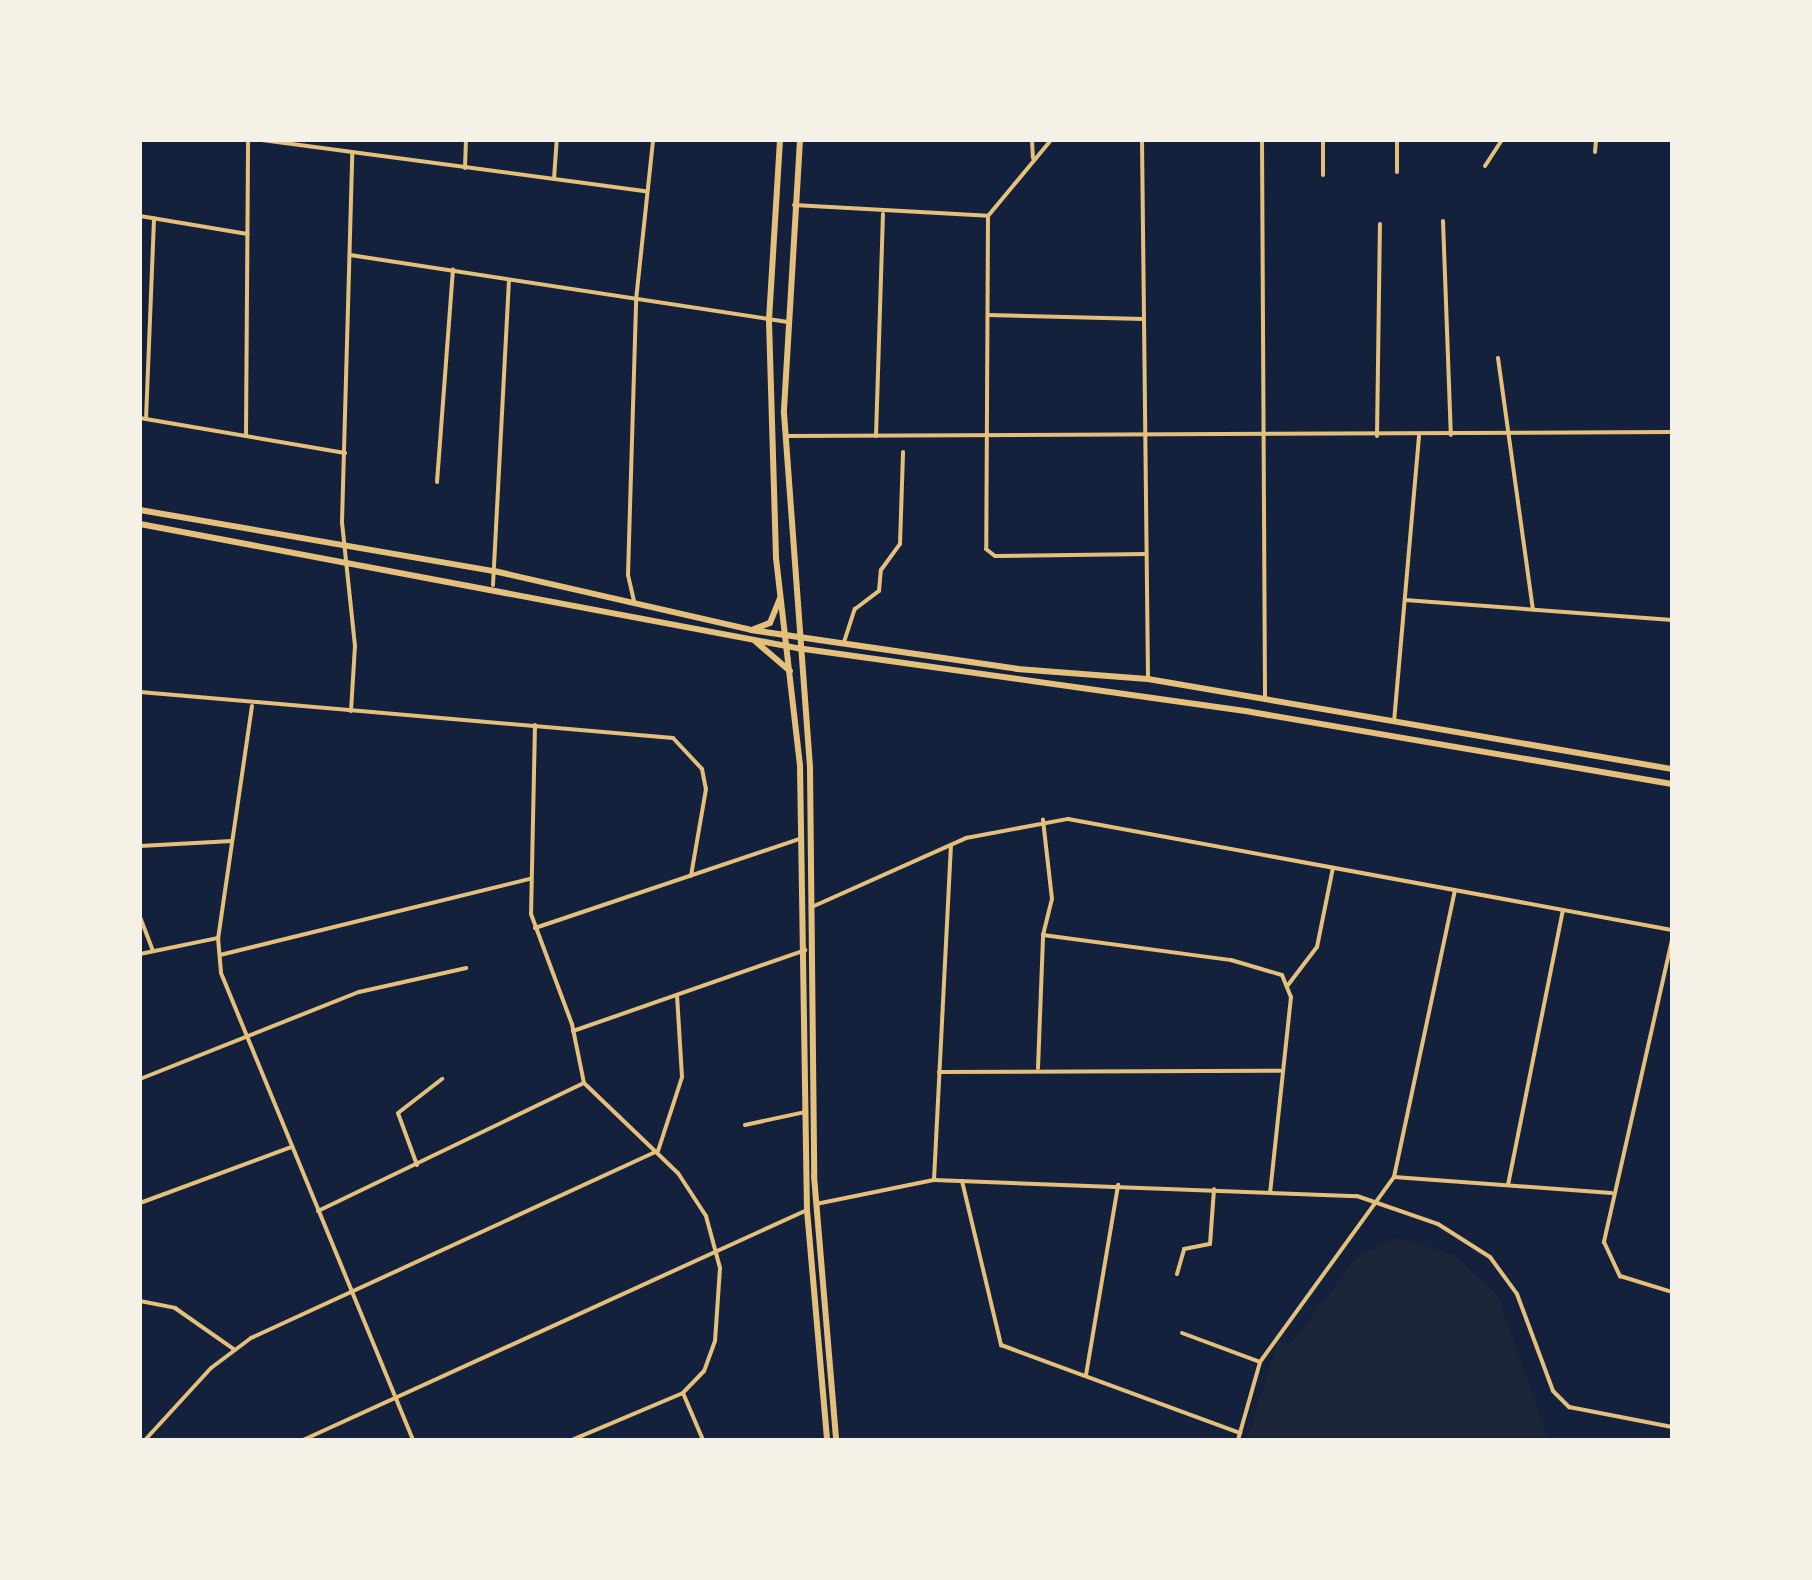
<!DOCTYPE html>
<style>
body{margin:0}
#map{position:relative;width:1812px;height:1580px;overflow:hidden;background:#14213d;font-family:"Varela Round",sans-serif}
div>[style]{position:absolute}
[style*='--x']{left:calc(var(--x)*1px);top:calc(var(--y)*1px);width:calc(var(--w)*1px);rotate:calc(var(--a)*1deg)}
.green>*{inset:0;background:#1d2539}
.minor>*{height:4px;margin:-2px;padding:0 2px;transform-origin:2px;border-radius:2px;background:#e5c07b}
.secondary>*{height:6px;margin:-3px;padding:0 3px;transform-origin:3px;border-radius:3px;background:#e5c07b}
.primary>*{height:6px;margin:-3px;padding:0 3px;transform-origin:3px;border-radius:3px;background:#e5c07b}
span{translate:-50% -50%;white-space:nowrap;text-align:center;line-height:1.15;-webkit-text-stroke:6px #f6f1e7;paint-order:stroke}
.frame{position:absolute;inset:0;border:142px solid #f6f1e7;pointer-events:none}
</style>
<div id="map">
<div class="green">
<div style="clip-path:polygon(1397px 1238px,1454px 1255px,1498px 1295px,1548px 1440px,1247px 1440px,1278px 1340px,1290px 1345px,1358px 1256px)"></div>
</div>
<div class="minor">
<div style="--x:262;--y:140;--w:387;--a:7.6"></div>
<div style="--x:1032;--y:140;--w:18;--a:87"></div>
<div style="--x:1142;--y:140;--w:539;--a:89.36"></div>
<div style="--x:1262;--y:140;--w:559;--a:89.69"></div>
<div style="--x:1323;--y:140;--w:35;--a:90"></div>
<div style="--x:1595;--y:152;--w:12;--a:-85"></div>
<div style="--x:1485;--y:166;--w:31;--a:-57"></div>
<div style="--x:465;--y:168;--w:28;--a:-88"></div>
<div style="--x:1397;--y:172;--w:32;--a:-90"></div>
<div style="--x:554;--y:179;--w:39;--a:-86"></div>
<div style="--x:794;--y:205;--w:194;--a:3.2"></div>
<div style="--x:988;--y:216;--w:99;--a:-50.3"></div>
<div style="--x:140;--y:216;--w:109;--a:9.5"></div>
<div style="--x:988;--y:216;--w:333;--a:90.3"></div>
<div style="--x:986;--y:549;--w:11;--a:38"></div>
<div style="--x:995;--y:556;--w:151;--a:-0.8"></div>
<div style="--x:1443;--y:221;--w:214;--a:87.9"></div>
<div style="--x:350;--y:255;--w:441;--a:8.7"></div>
<div style="--x:988;--y:315;--w:156;--a:1.5"></div>
<div style="--x:1498;--y:358;--w:253;--a:82.1"></div>
<div style="--x:140;--y:418;--w:208;--a:9.7"></div>
<div style="--x:146;--y:419;--w:201;--a:-87.7"></div>
<div style="--x:246;--y:436;--w:296;--a:-89.6"></div>
<div style="--x:786;--y:436;--w:886;--a:-0.26"></div>
<div style="--x:876;--y:436;--w:222;--a:-88.2"></div>
<div style="--x:1377;--y:436;--w:212;--a:-89.2"></div>
<div style="--x:437;--y:482;--w:213;--a:-85.7"></div>
<div style="--x:493;--y:585;--w:305;--a:-87"></div>
<div style="--x:1405;--y:600;--w:268;--a:4.3"></div>
<div style="--x:634;--y:601;--w:27;--a:-103"></div>
<div style="--x:628;--y:575;--w:275;--a:-88.3"></div>
<div style="--x:636;--y:300;--w:161;--a:-83.9"></div>
<div style="--x:844;--y:642;--w:35;--a:-72"></div>
<div style="--x:855;--y:609;--w:30;--a:-37"></div>
<div style="--x:879;--y:591;--w:21;--a:-85"></div>
<div style="--x:881;--y:570;--w:32;--a:-54"></div>
<div style="--x:900;--y:544;--w:92;--a:-88.1"></div>
<div style="--x:140;--y:692;--w:535;--a:4.93"></div>
<div style="--x:673;--y:738;--w:42;--a:46.9"></div>
<div style="--x:702;--y:769;--w:20;--a:79"></div>
<div style="--x:706;--y:789;--w:88;--a:99.8"></div>
<div style="--x:252;--y:706;--w:234;--a:98.3"></div>
<div style="--x:218;--y:938;--w:35;--a:85"></div>
<div style="--x:221;--y:973;--w:505;--a:67.65"></div>
<div style="--x:351;--y:711;--w:65;--a:-86.5"></div>
<div style="--x:355;--y:646;--w:125;--a:-96"></div>
<div style="--x:342;--y:522;--w:369;--a:-88.4"></div>
<div style="--x:1394;--y:722;--w:287;--a:-85"></div>
<div style="--x:535;--y:725;--w:189;--a:91.2"></div>
<div style="--x:531;--y:914;--w:117;--a:69.6"></div>
<div style="--x:572;--y:1024;--w:60;--a:78.5"></div>
<div style="--x:584;--y:1083;--w:130;--a:43.8"></div>
<div style="--x:678;--y:1173;--w:51;--a:56.9"></div>
<div style="--x:706;--y:1216;--w:54;--a:74.9"></div>
<div style="--x:720;--y:1268;--w:73;--a:93.9"></div>
<div style="--x:715;--y:1341;--w:32;--a:110"></div>
<div style="--x:704;--y:1371;--w:30;--a:134"></div>
<div style="--x:683;--y:1393;--w:121;--a:157.1"></div>
<div style="--x:140;--y:846;--w:92;--a:-3.1"></div>
<div style="--x:814;--y:906;--w:167;--a:-24.1"></div>
<div style="--x:966;--y:838;--w:104;--a:-10.6"></div>
<div style="--x:1068;--y:819;--w:614;--a:10.41"></div>
<div style="--x:140;--y:917;--w:36;--a:69"></div>
<div style="--x:535;--y:928;--w:280;--a:-18.6"></div>
<div style="--x:1043;--y:935;--w:190;--a:7.6"></div>
<div style="--x:1231;--y:960;--w:53;--a:16.4"></div>
<div style="--x:1282;--y:975;--w:24;--a:68"></div>
<div style="--x:1291;--y:997;--w:196;--a:96.1"></div>
<div style="--x:1672;--y:940;--w:310;--a:102.7"></div>
<div style="--x:1604;--y:1242;--w:38;--a:65"></div>
<div style="--x:1620;--y:1276;--w:54;--a:17.1"></div>
<div style="--x:140;--y:954;--w:80;--a:-11.6"></div>
<div style="--x:220;--y:955;--w:319;--a:-13.8"></div>
<div style="--x:1288;--y:985;--w:48;--a:-52.7"></div>
<div style="--x:1317;--y:947;--w:81;--a:-78.6"></div>
<div style="--x:573;--y:1031;--w:246;--a:-19.2"></div>
<div style="--x:1038;--y:1068;--w:133;--a:-87.8"></div>
<div style="--x:1043;--y:935;--w:37;--a:-76"></div>
<div style="--x:1052;--y:899;--w:80;--a:-96.5"></div>
<div style="--x:939;--y:1072;--w:341;--a:-0.2"></div>
<div style="--x:140;--y:1079;--w:236;--a:-21.7"></div>
<div style="--x:359;--y:992;--w:110;--a:-12.6"></div>
<div style="--x:745;--y:1125;--w:61;--a:-12.2"></div>
<div style="--x:417;--y:1165;--w:55;--a:-110.1"></div>
<div style="--x:398;--y:1113;--w:56;--a:-37.7"></div>
<div style="--x:1394;--y:1177;--w:218;--a:4.2"></div>
<div style="--x:934;--y:1180;--w:335;--a:-87.1"></div>
<div style="--x:962;--y:1181;--w:169;--a:76.6"></div>
<div style="--x:1001;--y:1345;--w:255;--a:20.2"></div>
<div style="--x:1508;--y:1185;--w:280;--a:-78.7"></div>
<div style="--x:140;--y:1203;--w:161;--a:-20.3"></div>
<div style="--x:816;--y:1204;--w:120;--a:-11.5"></div>
<div style="--x:934;--y:1180;--w:423;--a:2.2"></div>
<div style="--x:1357;--y:1196;--w:86;--a:19.1"></div>
<div style="--x:1438;--y:1224;--w:62;--a:32.4"></div>
<div style="--x:1490;--y:1257;--w:46;--a:53.9"></div>
<div style="--x:1517;--y:1294;--w:103;--a:69.6"></div>
<div style="--x:1553;--y:1391;--w:23;--a:45"></div>
<div style="--x:1569;--y:1407;--w:105;--a:11"></div>
<div style="--x:318;--y:1211;--w:295;--a:-25.7"></div>
<div style="--x:1177;--y:1274;--w:26;--a:-74"></div>
<div style="--x:1184;--y:1249;--w:26;--a:-11"></div>
<div style="--x:1210;--y:1244;--w:55;--a:-85.8"></div>
<div style="--x:140;--y:1301;--w:36;--a:11"></div>
<div style="--x:175;--y:1308;--w:73;--a:35"></div>
<div style="--x:1182;--y:1333;--w:83;--a:20.4"></div>
<div style="--x:1086;--y:1375;--w:193;--a:-80.4"></div>
<div style="--x:683;--y:1393;--w:51;--a:66.9"></div>
<div style="--x:145;--y:1440;--w:98;--a:-47.5"></div>
<div style="--x:211;--y:1368;--w:50;--a:-36.9"></div>
<div style="--x:251;--y:1338;--w:448;--a:-24.7"></div>
<div style="--x:658;--y:1151;--w:78;--a:-72"></div>
<div style="--x:682;--y:1077;--w:82;--a:-93.5"></div>
<div style="--x:303;--y:1440;--w:554;--a:-24.53"></div>
<div style="--x:1238;--y:1440;--w:81;--a:-74.2"></div>
<div style="--x:1260;--y:1362;--w:228;--a:-54.1"></div>
<div style="--x:1394;--y:1177;--w:293;--a:-78"></div>
</div>
<div class="secondary">
<div style="--x:780;--y:140;--w:181;--a:93.5"></div>
<div style="--x:769;--y:321;--w:237;--a:88.3"></div>
<div style="--x:776;--y:558;--w:209;--a:83.4"></div>
<div style="--x:800;--y:766;--w:444;--a:89.1"></div>
<div style="--x:807;--y:1210;--w:231;--a:85"></div>
<div style="--x:800;--y:140;--w:273;--a:93.4"></div>
<div style="--x:784;--y:413;--w:357;--a:85.8"></div>
<div style="--x:810;--y:769;--w:407;--a:89.4"></div>
<div style="--x:814;--y:1176;--w:265;--a:85.2"></div>
</div>
<div class="primary">
<div style="--x:140;--y:510;--w:359;--a:9.8"></div>
<div style="--x:494;--y:571;--w:264;--a:12.9"></div>
<div style="--x:751;--y:630;--w:269;--a:8.3"></div>
<div style="--x:1017;--y:669;--w:131;--a:4.4"></div>
<div style="--x:1148;--y:679;--w:532;--a:9.75"></div>
<div style="--x:140;--y:524;--w:669;--a:10.69"></div>
<div style="--x:797;--y:648;--w:458;--a:8"></div>
<div style="--x:1251;--y:712;--w:427;--a:9.7"></div>
<div style="--x:754;--y:629;--w:17;--a:-21"></div>
<div style="--x:770;--y:623;--w:27;--a:-68"></div>
<div style="--x:755;--y:641;--w:46;--a:40.6"></div>
</div>
<div class="frame"></div>
</div>
